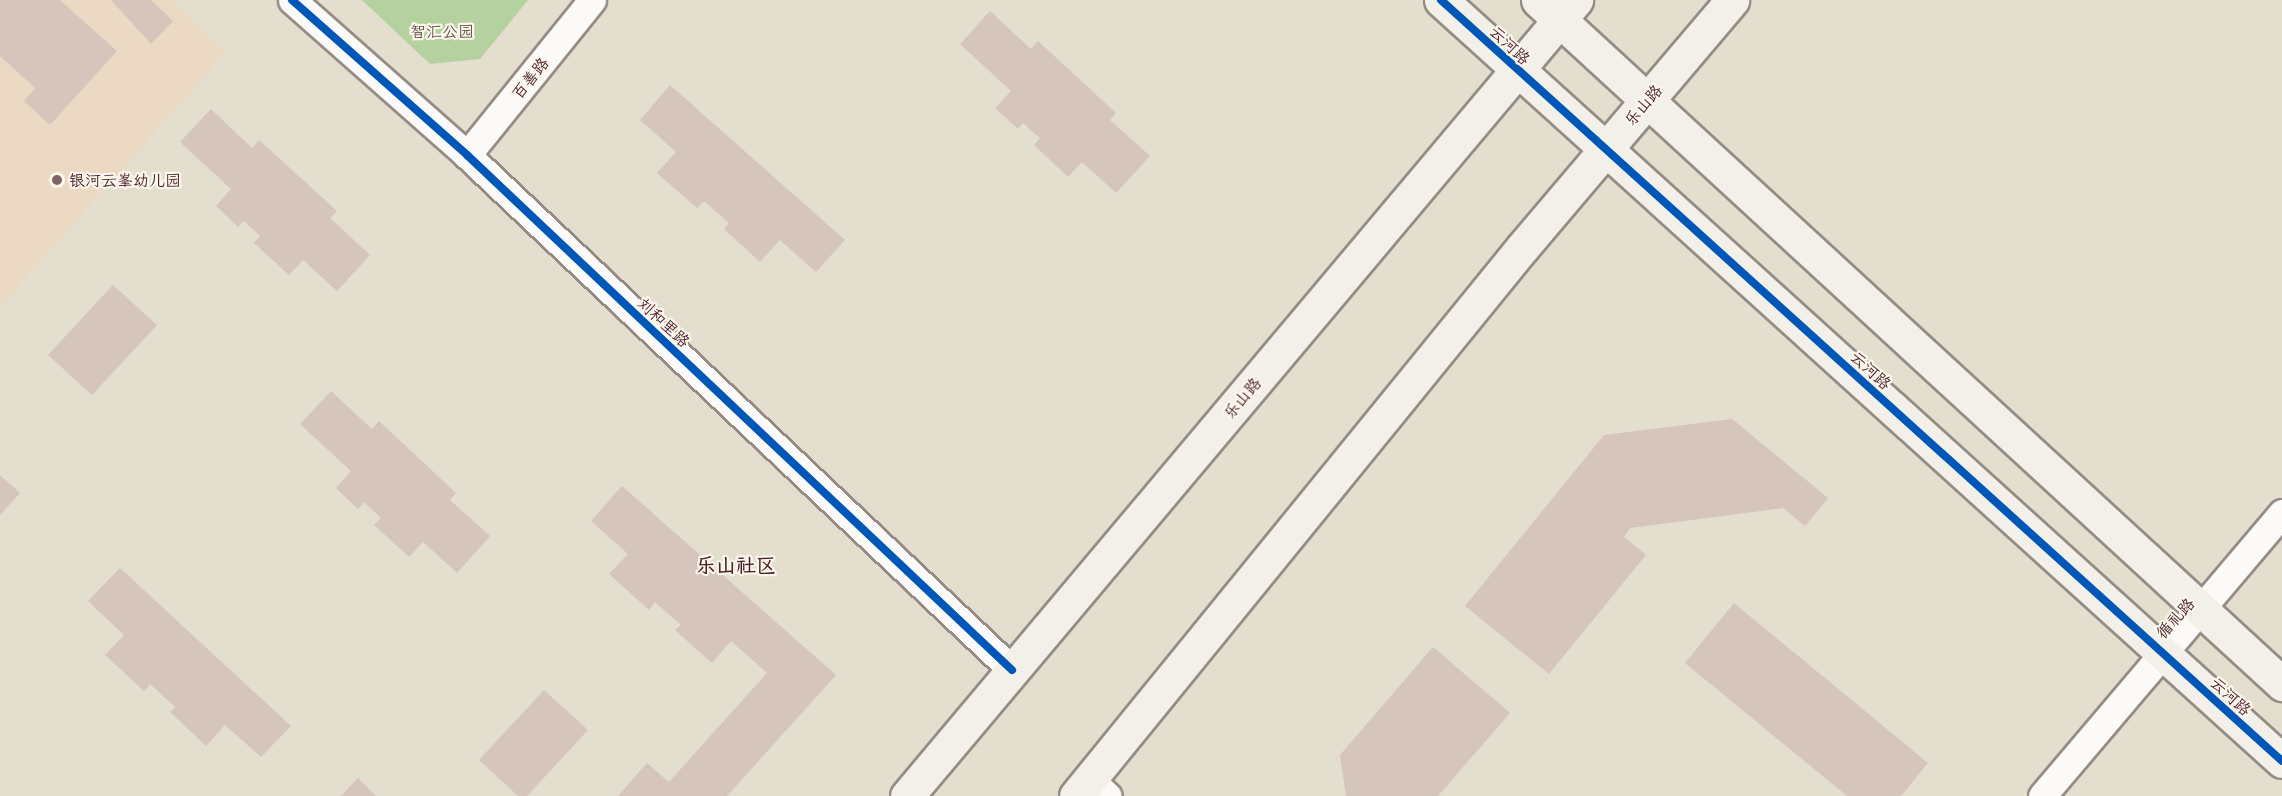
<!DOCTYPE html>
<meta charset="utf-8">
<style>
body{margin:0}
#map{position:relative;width:2282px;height:796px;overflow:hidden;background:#e3decd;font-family:Delius,"LXGW WenKai TC",sans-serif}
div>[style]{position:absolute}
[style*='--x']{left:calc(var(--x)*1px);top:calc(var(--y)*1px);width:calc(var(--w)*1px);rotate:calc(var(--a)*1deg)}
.built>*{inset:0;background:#ebd9c4}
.green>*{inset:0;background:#b5d19f}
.building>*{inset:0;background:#d5c5bc}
.roads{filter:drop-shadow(2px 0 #958c85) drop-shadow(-2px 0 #958c85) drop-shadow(0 2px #958c85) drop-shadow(0 -2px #958c85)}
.street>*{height:27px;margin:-13.5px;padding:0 13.5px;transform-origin:13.5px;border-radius:13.5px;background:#fbfaf8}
.secondary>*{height:33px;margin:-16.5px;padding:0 16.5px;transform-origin:16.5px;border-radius:16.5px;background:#f3f0e9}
.cycleway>*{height:8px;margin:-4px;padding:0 4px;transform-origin:4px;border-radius:4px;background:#0057b8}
.dots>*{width:16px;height:16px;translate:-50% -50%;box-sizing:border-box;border:3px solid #fbf7ec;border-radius:50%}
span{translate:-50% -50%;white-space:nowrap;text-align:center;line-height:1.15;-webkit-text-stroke:4.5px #fbf7ec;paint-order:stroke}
.park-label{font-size:16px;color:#5f5143}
.street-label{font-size:16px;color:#4a1f2b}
.poi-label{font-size:16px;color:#4a1f2b}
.left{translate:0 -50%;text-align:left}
.quarter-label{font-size:20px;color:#4a1f2b;font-weight:700}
</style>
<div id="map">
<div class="built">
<div style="clip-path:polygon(0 0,171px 0,226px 52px,0 307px)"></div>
</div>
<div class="green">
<div style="clip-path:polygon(362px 0,528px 0,480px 59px,430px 64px)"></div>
</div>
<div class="building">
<div style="clip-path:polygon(0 0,60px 0,117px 51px,50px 125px,24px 101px,35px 88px,0 56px)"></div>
<div style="clip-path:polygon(111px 0,151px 0,173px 21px,151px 44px)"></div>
<div style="clip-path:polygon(990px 11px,1031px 49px,1038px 41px,1116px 113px,1110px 120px,1150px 156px,1116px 193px,1082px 162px,1068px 177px,1034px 145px,1040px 138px,1023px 123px,1018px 129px,995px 108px,1011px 91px,960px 44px)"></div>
<div style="clip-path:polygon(670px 85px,845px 240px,816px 272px,780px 240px,760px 262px,724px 229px,729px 223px,704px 201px,697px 208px,657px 173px,676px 152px,640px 120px)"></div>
<div style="clip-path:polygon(211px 109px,252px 148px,259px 140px,337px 211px,330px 218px,370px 255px,337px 291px,303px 260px,289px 275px,254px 243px,260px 236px,244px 221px,238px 227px,216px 206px,231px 189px,180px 142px)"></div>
<div style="clip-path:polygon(113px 285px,157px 325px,92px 395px,48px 355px)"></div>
<div style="clip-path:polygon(331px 391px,372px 429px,379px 421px,456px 493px,450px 500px,490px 536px,457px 573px,423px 542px,409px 557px,374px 525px,381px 518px,364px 502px,358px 509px,336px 488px,351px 471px,300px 424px)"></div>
<div style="clip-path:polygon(1732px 419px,1828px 498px,1805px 526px,1783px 508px,1630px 528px,1624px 537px,1646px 555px,1549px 674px,1465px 606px,1604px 435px)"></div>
<div style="clip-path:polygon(0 475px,20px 493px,0 515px)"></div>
<div style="clip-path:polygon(622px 486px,836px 675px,727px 796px,618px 796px,647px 763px,669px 782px,767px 673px,731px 641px,712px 663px,675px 630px,681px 625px,655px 602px,649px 610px,609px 574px,628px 554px,591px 521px)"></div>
<div style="clip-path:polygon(120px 568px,291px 726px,261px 757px,225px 725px,206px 746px,170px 712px,175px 707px,150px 684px,144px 691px,105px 655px,124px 635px,88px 601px)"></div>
<div style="clip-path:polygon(1734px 603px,1928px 763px,1901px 796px,1847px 796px,1685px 663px)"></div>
<div style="clip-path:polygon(1433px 647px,1510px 713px,1438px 796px,1346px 796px,1340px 755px)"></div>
<div style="clip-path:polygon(544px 690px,588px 730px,527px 796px,518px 796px,479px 760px)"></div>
<div style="clip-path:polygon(358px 778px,376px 796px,341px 796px)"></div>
</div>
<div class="roads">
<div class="street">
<div style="--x:292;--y:0;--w:234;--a:41.5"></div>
<div style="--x:467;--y:155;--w:750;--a:43.38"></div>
<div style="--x:467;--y:155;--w:199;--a:-51.1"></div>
<div style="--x:1089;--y:779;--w:25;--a:42"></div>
<div style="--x:2042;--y:796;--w:371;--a:-49.7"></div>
</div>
<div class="secondary">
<div style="--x:1441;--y:0;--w:1134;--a:42.14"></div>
<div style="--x:1538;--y:0;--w:1011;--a:42.59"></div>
<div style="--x:907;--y:796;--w:1040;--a:-49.95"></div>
<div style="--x:1076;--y:796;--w:707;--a:-50.86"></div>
<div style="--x:1522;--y:248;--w:325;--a:-49.7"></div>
</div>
</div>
<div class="cycleway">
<div style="--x:292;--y:0;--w:234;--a:41.5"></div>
<div style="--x:467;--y:155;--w:750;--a:43.38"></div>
<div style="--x:1441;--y:0;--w:1134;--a:42.14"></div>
</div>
<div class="dots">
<div style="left:57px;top:180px;background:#806264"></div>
</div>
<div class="park-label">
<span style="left:442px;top:31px">智汇公园</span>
</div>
<div class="street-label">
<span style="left:1510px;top:45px;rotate:43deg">云河路</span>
<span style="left:530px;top:78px;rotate:-51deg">百善路</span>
<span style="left:1643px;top:105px;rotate:-49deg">乐山路</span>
<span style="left:664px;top:322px;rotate:43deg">刘和里路</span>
<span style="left:1871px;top:370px;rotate:42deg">云河路</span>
<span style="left:1242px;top:398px;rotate:-50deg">乐山路</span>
<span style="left:2175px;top:618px;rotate:-48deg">循礼路</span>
<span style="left:2231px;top:696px;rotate:42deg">云河路</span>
</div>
<div class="poi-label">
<span class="left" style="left:69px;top:180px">银河云峯幼儿园</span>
</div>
<div class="quarter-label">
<span style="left:736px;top:564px">乐山社区</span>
</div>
</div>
